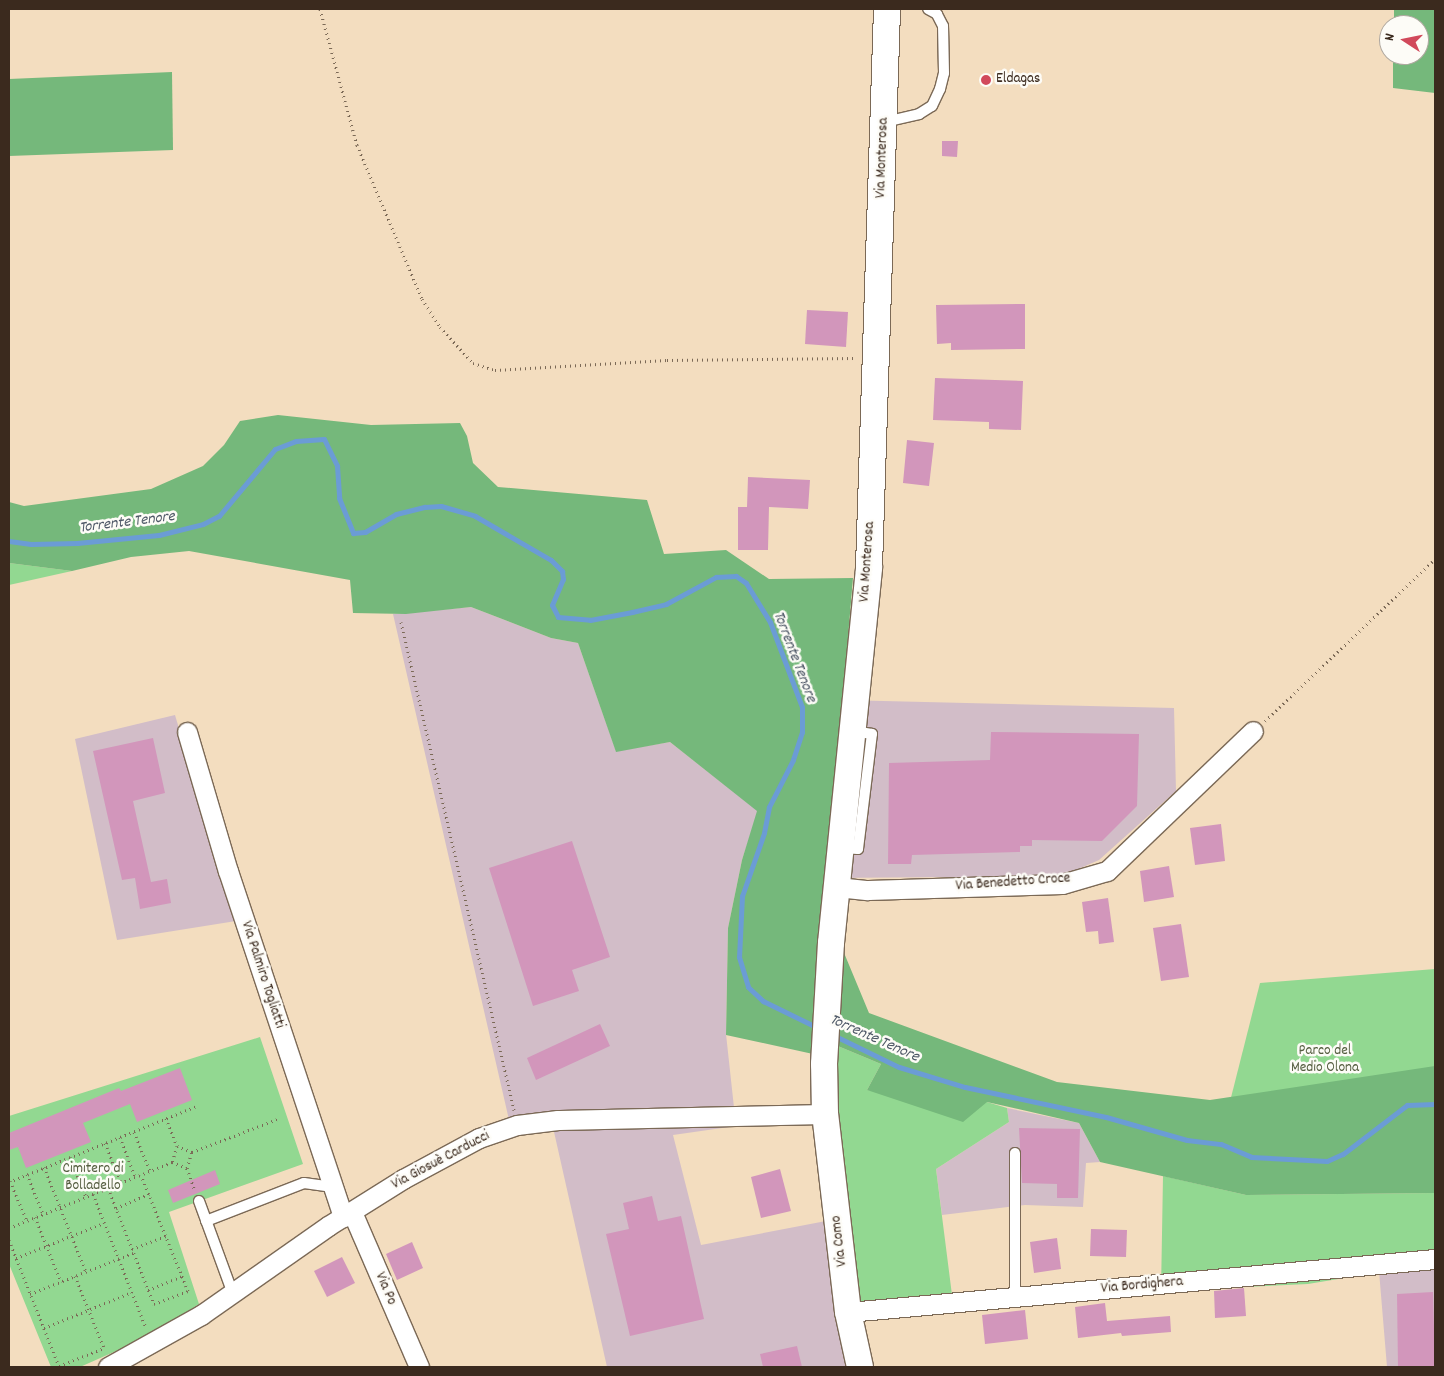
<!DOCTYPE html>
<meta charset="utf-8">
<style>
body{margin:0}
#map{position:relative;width:1444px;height:1376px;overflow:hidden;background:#f3ddbf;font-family:Dekko,sans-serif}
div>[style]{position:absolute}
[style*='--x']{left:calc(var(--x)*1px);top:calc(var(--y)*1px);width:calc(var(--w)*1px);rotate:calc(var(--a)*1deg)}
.industrial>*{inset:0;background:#d2bdc8}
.green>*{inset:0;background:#92d891}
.forest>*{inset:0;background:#75b87b}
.stream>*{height:5px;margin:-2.5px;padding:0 2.5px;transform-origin:2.5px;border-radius:2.5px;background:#6b9cd5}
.building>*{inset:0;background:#d296bb}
.path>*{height:3px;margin-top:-1.5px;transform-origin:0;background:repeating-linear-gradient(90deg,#7b6956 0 1px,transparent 0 5px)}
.roads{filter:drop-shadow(1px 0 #7b6956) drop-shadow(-1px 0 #7b6956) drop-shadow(0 1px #7b6956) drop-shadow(0 -1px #7b6956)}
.lane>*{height:10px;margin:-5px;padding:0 5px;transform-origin:5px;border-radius:5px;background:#fff}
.street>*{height:19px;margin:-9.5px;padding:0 9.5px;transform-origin:9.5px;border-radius:9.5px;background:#fff}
.secondary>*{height:26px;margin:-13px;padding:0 13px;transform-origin:13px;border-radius:13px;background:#fff}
.dots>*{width:14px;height:14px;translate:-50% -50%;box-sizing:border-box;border:2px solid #fdfcf7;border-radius:50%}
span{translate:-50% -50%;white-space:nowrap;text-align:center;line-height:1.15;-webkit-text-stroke:5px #fdfcf7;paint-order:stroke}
.poi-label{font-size:15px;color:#3b2a1e}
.left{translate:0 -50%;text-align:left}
.street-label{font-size:15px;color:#3b2a1e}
.park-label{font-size:15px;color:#555e40}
.water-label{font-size:16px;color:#4e5867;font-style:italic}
.frame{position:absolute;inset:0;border:10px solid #3b2a1e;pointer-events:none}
.north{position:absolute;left:1379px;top:15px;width:50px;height:50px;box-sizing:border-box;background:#fdfcf7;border:1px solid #afa8a0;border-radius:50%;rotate:281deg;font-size:14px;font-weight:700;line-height:20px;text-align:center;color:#3b2a1e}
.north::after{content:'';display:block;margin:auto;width:18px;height:22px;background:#d1495b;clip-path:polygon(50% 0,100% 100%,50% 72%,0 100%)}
</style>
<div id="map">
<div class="industrial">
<div style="clip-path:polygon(471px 607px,551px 638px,578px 643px,616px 751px,670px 742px,758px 811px,742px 860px,728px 928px,726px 1034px,736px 1126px,673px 1135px,701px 1245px,826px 1221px,848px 1367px,607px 1367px,552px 1123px,512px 1133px,393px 614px)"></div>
<div style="clip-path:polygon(842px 700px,1174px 708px,1176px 791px,1099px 860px,1062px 876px,828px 878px)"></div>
<div style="clip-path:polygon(175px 715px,236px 921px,117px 940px,75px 739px)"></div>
<div style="clip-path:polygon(1007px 1108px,1079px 1123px,1100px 1162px,1086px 1163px,1083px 1207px,1025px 1205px,942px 1215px,936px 1169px,1009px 1122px)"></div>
<div style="clip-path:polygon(1435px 1263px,1435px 1367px,1387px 1367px,1379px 1271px)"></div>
</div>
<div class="green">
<div style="clip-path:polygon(9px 563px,72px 571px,9px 585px)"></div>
<div style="clip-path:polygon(1435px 969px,1435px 1101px,1220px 1141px,1260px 983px)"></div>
<div style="clip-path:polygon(260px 1037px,303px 1164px,169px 1212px,199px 1304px,150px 1336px,80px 1367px,51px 1367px,9px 1264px,9px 1116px)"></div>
<div style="clip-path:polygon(833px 1044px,881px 1064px,867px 1090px,987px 1102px,1007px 1108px,1009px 1122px,936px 1169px,952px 1295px,860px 1302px,836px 1112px)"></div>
<div style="clip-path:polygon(1163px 1176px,1246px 1195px,1435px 1193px,1435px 1263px,1308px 1284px,1161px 1291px)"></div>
</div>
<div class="forest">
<div style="clip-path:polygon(1394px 9px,1435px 9px,1435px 93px,1393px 88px,1393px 55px,1419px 55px,1419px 25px,1394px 25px)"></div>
<div style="clip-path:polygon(172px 72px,173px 150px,9px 156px,9px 79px)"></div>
<div style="clip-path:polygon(278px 415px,371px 425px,460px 423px,467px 436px,473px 463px,498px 487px,647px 500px,664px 554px,726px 550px,769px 579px,853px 578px,813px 1054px,726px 1035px,728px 928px,742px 860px,757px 811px,670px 742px,616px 752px,578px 643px,551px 638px,471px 607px,406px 614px,353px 613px,350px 580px,189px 551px,131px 557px,72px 571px,9px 563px,9px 502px,24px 506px,151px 489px,203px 466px,224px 445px,240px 421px)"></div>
<div style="clip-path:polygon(842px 948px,869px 1013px,1057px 1082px,1210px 1100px,1435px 1066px,1435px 1193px,1246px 1195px,1100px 1162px,1079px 1123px,987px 1102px,963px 1122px,867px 1090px,881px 1064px,833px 1044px)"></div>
</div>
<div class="stream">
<div style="--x:9;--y:541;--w:22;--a:8"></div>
<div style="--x:31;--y:544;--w:46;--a:-1.2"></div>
<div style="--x:77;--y:543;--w:82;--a:-5.6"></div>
<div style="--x:159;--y:535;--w:45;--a:-14"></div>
<div style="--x:203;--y:524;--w:18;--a:-27"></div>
<div style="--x:219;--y:516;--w:87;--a:-50.1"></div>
<div style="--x:275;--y:449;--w:22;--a:-21"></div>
<div style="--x:296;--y:441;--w:28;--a:-4"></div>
<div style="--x:324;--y:439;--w:30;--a:64"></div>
<div style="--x:337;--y:466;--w:32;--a:86"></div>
<div style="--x:339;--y:498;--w:38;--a:68"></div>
<div style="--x:353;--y:533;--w:12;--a:-5"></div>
<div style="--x:365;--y:532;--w:36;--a:-30"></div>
<div style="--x:396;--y:514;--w:30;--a:-14"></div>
<div style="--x:425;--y:507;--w:16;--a:-4"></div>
<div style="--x:441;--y:506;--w:35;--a:16"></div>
<div style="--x:475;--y:516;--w:88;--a:30.1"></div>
<div style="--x:551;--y:560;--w:16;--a:45"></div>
<div style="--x:562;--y:571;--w:8;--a:83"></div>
<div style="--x:563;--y:579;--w:28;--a:113"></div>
<div style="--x:552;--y:605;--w:13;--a:63"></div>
<div style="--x:558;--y:617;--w:32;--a:5"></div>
<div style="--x:590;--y:620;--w:43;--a:-10.8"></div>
<div style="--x:632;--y:612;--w:35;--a:-13"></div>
<div style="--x:666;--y:604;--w:57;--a:-28.4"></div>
<div style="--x:716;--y:577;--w:20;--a:-3"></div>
<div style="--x:736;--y:576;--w:12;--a:35"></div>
<div style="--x:746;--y:583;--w:46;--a:58.4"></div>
<div style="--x:770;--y:622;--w:91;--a:69.4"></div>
<div style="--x:802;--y:707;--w:25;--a:90"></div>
<div style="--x:802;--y:732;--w:29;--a:108"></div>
<div style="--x:793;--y:760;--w:53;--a:117.1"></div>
<div style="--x:769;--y:807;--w:26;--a:101"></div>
<div style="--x:764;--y:833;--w:67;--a:109.2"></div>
<div style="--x:742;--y:896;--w:61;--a:92.8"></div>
<div style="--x:739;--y:957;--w:31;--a:73"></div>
<div style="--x:748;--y:987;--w:21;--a:43"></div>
<div style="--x:763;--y:1001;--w:61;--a:26.1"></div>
<div style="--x:833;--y:1035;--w:73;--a:25.9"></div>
<div style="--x:899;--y:1067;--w:69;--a:16.9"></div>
<div style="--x:965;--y:1087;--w:144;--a:12"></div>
<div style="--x:1106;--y:1117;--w:84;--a:15.9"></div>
<div style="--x:1187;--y:1140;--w:34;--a:7"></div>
<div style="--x:1221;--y:1144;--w:33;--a:23"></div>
<div style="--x:1251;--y:1157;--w:76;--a:3"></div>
<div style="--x:1327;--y:1161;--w:17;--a:-24"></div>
<div style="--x:1343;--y:1154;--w:81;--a:-37.4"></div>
<div style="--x:1407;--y:1105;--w:28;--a:-2"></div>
</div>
<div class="building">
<div style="clip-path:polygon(942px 141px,958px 141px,957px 157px,942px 156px)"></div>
<div style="clip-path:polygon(1025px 304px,1025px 349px,951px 350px,951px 343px,937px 344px,936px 305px)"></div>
<div style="clip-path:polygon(807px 310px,848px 312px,846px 347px,805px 344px)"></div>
<div style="clip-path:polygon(935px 378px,1023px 381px,1021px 430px,989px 429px,989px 422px,933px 420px)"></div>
<div style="clip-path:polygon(907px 440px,934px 443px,929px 486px,903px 483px)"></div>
<div style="clip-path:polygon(748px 477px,810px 480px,808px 509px,769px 507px,768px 550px,738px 550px,738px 507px,747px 507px)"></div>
<div style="clip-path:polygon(991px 732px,1139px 734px,1137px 806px,1102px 841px,1032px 840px,1032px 846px,1020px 846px,1020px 852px,912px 855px,911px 864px,888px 864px,889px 763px,990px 760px)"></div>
<div style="clip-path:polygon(153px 738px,165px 793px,133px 801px,151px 882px,167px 879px,171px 903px,140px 909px,135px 878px,122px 880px,93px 751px)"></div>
<div style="clip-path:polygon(1221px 824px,1225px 861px,1195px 865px,1190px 828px)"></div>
<div style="clip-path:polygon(572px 841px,610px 957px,572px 970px,579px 991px,533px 1006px,489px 868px)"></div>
<div style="clip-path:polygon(1169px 866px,1174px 897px,1144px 902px,1140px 871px)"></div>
<div style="clip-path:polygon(1108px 898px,1114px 942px,1099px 944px,1098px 931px,1086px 932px,1082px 902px)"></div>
<div style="clip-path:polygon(1181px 924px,1189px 977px,1161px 981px,1153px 928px)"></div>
<div style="clip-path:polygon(600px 1024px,610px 1046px,536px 1080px,527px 1058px)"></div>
<div style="clip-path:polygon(180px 1068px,192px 1100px,137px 1122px,130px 1104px,83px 1123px,91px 1142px,26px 1168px,18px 1147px,9px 1150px,9px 1133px,119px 1088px,121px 1091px)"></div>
<div style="clip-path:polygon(1019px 1128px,1080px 1129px,1078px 1198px,1057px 1198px,1057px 1184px,1022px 1183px)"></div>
<div style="clip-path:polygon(780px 1169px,791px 1211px,761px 1218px,751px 1177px)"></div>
<div style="clip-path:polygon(215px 1170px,220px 1184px,173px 1203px,168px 1190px)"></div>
<div style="clip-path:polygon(652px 1196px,658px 1221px,681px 1216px,704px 1319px,630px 1336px,606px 1234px,629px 1229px,623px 1203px)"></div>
<div style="clip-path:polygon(1091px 1229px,1127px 1230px,1126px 1257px,1090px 1256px)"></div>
<div style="clip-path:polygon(1057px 1238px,1061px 1269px,1034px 1273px,1030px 1242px)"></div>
<div style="clip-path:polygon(412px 1242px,423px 1268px,397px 1280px,386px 1254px)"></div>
<div style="clip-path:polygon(342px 1257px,355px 1283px,327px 1297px,314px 1271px)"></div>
<div style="clip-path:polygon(1244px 1288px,1246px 1316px,1215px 1318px,1214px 1291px)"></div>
<div style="clip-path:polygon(1433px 1292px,1435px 1367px,1398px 1367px,1397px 1294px)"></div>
<div style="clip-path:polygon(1105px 1303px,1107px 1321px,1170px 1316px,1171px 1332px,1122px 1336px,1121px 1333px,1078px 1338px,1075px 1307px)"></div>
<div style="clip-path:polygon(1025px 1310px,1028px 1339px,985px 1344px,982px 1315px)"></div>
<div style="clip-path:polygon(797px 1346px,802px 1367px,763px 1367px,760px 1354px)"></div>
</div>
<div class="path">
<div style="--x:320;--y:9;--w:141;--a:74.8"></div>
<div style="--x:357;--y:145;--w:167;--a:67.1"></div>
<div style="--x:422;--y:299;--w:33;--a:57"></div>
<div style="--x:440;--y:327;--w:49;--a:47.5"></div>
<div style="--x:473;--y:363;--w:23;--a:18"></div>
<div style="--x:495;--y:370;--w:172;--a:-3.3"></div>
<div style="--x:667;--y:360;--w:188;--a:-0.6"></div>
<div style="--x:401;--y:622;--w:501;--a:76.96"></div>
<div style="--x:1265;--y:721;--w:235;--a:-43.6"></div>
<div style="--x:166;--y:1118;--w:30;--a:69"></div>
<div style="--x:134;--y:1132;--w:42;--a:67.7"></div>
<div style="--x:120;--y:1137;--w:43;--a:69.4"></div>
<div style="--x:105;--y:1143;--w:43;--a:68.2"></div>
<div style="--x:192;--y:1152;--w:94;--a:-21.1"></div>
<div style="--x:70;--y:1157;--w:43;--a:68.2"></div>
<div style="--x:44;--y:1167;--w:113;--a:68.2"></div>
<div style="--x:187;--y:1168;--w:24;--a:71"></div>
<div style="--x:27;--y:1174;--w:43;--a:68.2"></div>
<div style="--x:10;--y:1181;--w:43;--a:67"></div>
<div style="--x:9;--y:1182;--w:201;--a:-22"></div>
<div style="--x:108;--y:1188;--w:125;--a:68.4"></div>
<div style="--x:154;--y:1304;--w:36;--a:-21"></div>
<div style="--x:188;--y:1291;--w:125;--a:-112.1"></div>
<div style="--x:93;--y:1194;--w:144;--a:68.4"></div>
<div style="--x:116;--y:1208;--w:36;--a:-23"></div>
<div style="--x:35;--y:1217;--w:70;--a:68.2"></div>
<div style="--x:9;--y:1228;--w:176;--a:-22"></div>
<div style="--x:172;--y:1162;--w:16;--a:22"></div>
<div style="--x:187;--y:1168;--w:17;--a:-73"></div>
<div style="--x:192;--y:1152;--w:16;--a:-158"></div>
<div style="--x:177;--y:1146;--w:17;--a:107"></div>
<div style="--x:9;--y:1240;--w:136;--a:68.4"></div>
<div style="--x:59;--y:1366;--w:48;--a:-21.8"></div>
<div style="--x:132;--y:1249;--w:36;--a:-21"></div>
<div style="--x:16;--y:1258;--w:95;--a:-21.7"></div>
<div style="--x:75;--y:1276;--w:78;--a:68.1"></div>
<div style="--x:148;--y:1290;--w:37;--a:-22"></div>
<div style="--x:30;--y:1294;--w:111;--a:-21.7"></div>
<div style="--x:44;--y:1328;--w:95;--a:-22.2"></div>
</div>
<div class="roads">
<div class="lane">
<div style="--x:885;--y:122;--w:35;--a:-13"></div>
<div style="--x:919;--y:114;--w:15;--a:-32"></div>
<div style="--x:932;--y:106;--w:19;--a:-65"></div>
<div style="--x:940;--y:89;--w:16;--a:-76"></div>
<div style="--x:944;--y:73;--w:47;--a:-91.2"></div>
<div style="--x:943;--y:26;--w:13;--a:-117"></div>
<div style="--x:937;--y:14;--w:10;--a:-151"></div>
<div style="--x:841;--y:848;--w:17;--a:3"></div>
<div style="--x:858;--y:849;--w:116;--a:-83.1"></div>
<div style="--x:872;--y:734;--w:19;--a:-171"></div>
<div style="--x:199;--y:1201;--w:99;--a:69.9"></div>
<div style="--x:206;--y:1221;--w:105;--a:-21.2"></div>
<div style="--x:304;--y:1183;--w:29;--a:8"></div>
<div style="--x:1015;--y:1297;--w:144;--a:-90"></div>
</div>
<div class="street">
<div style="--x:187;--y:732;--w:145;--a:73.6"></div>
<div style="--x:228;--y:871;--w:365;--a:71.6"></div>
<div style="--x:837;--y:887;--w:31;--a:6"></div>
<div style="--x:868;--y:890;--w:194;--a:-1.8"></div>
<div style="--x:1062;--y:884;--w:47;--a:-16.1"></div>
<div style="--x:1107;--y:871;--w:202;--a:-43.8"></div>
<div style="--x:352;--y:1212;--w:169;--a:66.6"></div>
<div style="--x:848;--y:1312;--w:589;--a:-5.16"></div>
<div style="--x:108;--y:1367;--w:107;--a:-29.2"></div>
<div style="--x:201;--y:1315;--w:155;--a:-35"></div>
<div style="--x:328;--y:1226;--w:89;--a:-32.1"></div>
<div style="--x:403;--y:1179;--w:86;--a:-28.3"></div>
<div style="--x:479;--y:1138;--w:40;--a:-18.9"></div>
<div style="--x:517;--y:1125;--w:41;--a:-7"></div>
<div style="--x:558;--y:1120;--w:267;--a:-1.3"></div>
</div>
<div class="secondary">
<div style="--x:860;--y:1367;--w:56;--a:-102.3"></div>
<div style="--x:848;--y:1312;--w:199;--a:-96.6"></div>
<div style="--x:825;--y:1114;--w:50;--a:-91.1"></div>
<div style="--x:824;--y:1064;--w:121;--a:-86.7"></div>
<div style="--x:831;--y:943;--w:378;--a:-84.2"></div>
<div style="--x:869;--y:567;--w:558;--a:-88.15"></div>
</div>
</div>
<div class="dots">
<div style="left:986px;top:80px;background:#d1495b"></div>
</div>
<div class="poi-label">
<span class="left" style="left:996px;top:80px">Eldagas</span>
</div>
<div class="street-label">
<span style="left:883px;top:158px;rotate:-88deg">Via Monterosa</span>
<span style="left:868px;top:562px;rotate:-86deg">Via Monterosa</span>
<span style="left:1013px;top:883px;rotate:-4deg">Via Benedetto Croce</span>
<span style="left:262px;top:975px;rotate:72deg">Via Palmiro Togliatti</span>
<span style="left:441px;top:1161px;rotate:-28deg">Via Giosuè Carducci</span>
<span style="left:840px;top:1241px;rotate:-97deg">Via Como</span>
<span style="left:1142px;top:1286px;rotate:-5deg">Via Bordighera</span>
<span style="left:385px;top:1289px;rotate:67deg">Via Po</span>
</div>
<div class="park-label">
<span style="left:1325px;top:1060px">Parco del<br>Medio Olona</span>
<span style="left:93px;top:1178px">Cimitero di<br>Bolladello</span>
</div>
<div class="water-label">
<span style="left:127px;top:523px;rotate:-7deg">Torrente Tenore</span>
<span style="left:794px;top:657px;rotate:69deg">Torrente Tenore</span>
<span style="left:874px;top:1039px;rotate:24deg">Torrente Tenore</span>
</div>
<div class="frame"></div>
<div class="north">N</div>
</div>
